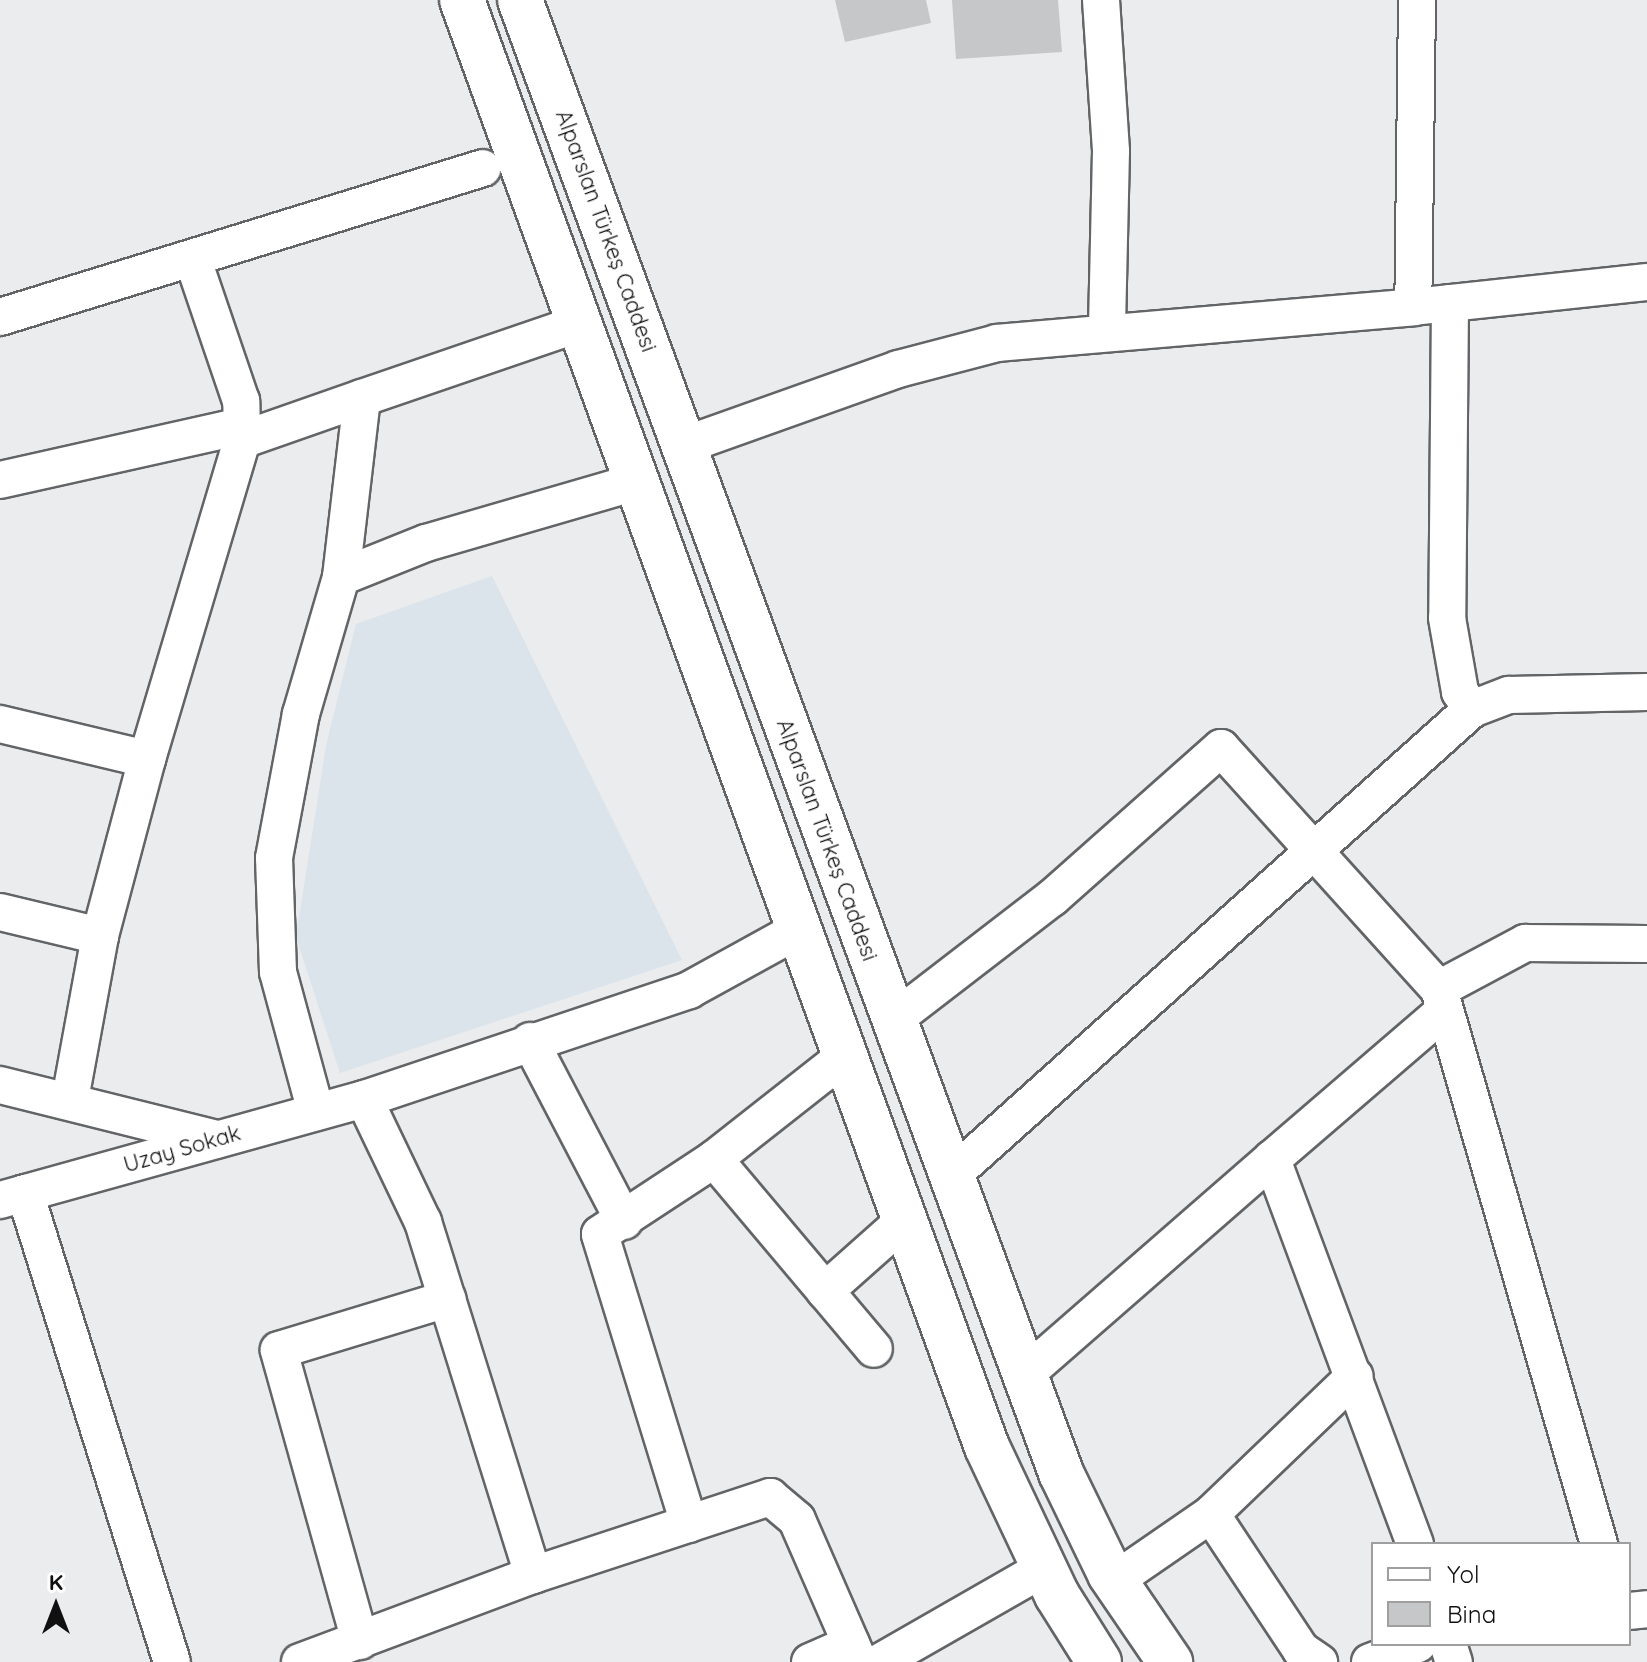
<!DOCTYPE html>
<meta charset="utf-8">
<style>
body{margin:0}
#map{position:relative;width:1647px;height:1662px;overflow:hidden;background:#eaecee;font-family:Quicksand,sans-serif}
div>[style]{position:absolute}
[style*='--x']{left:calc(var(--x)*1px);top:calc(var(--y)*1px);width:calc(var(--w)*1px);rotate:calc(var(--a)*1deg)}
.built>*{inset:0;background:#dbe3eb}
.building>*{inset:0;background:#c5c7c9}
.roads{filter:drop-shadow(2px 0 #626466) drop-shadow(-2px 0 #626466) drop-shadow(0 2px #626466) drop-shadow(0 -2px #626466)}
.street>*{height:36px;margin:-18px;padding:0 18px;transform-origin:18px;border-radius:18px;background:#fff}
.secondary>*{height:44px;margin:-22px;padding:0 22px;transform-origin:22px;border-radius:22px;background:#fff}
span{translate:-50% -50%;white-space:nowrap;text-align:center;line-height:1.15;-webkit-text-stroke:6px #fff;paint-order:stroke}
.street-label{font-size:22px;color:#101011}
.legend{position:absolute;left:1371px;top:1542px;width:260px;height:104px;box-sizing:border-box;background:#fff;border:2px solid #9f9fa0;margin:0;padding:10px 14px;list-style:none;font-size:24px;color:#101011}
.legend li{display:flex;align-items:center;gap:16px;height:40px}
.legend b{width:40px;border:2px solid #9f9fa0}
.north{position:absolute;left:16px;top:1566px;width:80px;height:80px;-webkit-text-stroke:6px #fff;paint-order:stroke;rotate:0deg;font-size:22px;font-weight:700;line-height:32px;text-align:center;color:#101011}
.north::after{content:'';display:block;margin:auto;width:28px;height:36px;background:#101011;clip-path:polygon(50% 0,100% 100%,50% 72%,0 100%)}
</style>
<div id="map">
<div class="built">
<div style="clip-path:polygon(492px 576px,682px 960px,340px 1073px,296px 937px,326px 746px,356px 624px)"></div>
</div>
<div class="building">
<div style="clip-path:polygon(835px 0,926px 0,931px 23px,845px 42px)"></div>
<div style="clip-path:polygon(952px 0,1058px 0,1062px 52px,956px 59px)"></div>
</div>
<div class="roads">
<div class="street">
<div style="--x:1101;--y:0;--w:151;--a:86.2"></div>
<div style="--x:1111;--y:151;--w:182;--a:91.3"></div>
<div style="--x:1417;--y:0;--w:307;--a:90.7"></div>
<div style="--x:1413;--y:307;--w:235;--a:-6.1"></div>
<div style="--x:1450;--y:303;--w:315;--a:90.5"></div>
<div style="--x:1447;--y:618;--w:75;--a:80"></div>
<div style="--x:1460;--y:692;--w:21;--a:55"></div>
<div style="--x:1472;--y:709;--w:40;--a:-21"></div>
<div style="--x:1509;--y:695;--w:138;--a:-1.2"></div>
<div style="--x:0;--y:317;--w:505;--a:-17.14"></div>
<div style="--x:242;--y:440;--w:127;--a:-19.3"></div>
<div style="--x:685;--y:445;--w:226;--a:-19.6"></div>
<div style="--x:898;--y:369;--w:102;--a:-14.7"></div>
<div style="--x:997;--y:343;--w:418;--a:-4.9"></div>
<div style="--x:0;--y:480;--w:247;--a:-12.6"></div>
<div style="--x:341;--y:577;--w:180;--a:-83.3"></div>
<div style="--x:362;--y:398;--w:228;--a:-18.9"></div>
<div style="--x:0;--y:724;--w:151;--a:13.4"></div>
<div style="--x:147;--y:759;--w:183;--a:104.9"></div>
<div style="--x:100;--y:936;--w:166;--a:100.4"></div>
<div style="--x:147;--y:759;--w:333;--a:-73.4"></div>
<div style="--x:242;--y:440;--w:39;--a:-91"></div>
<div style="--x:241;--y:401;--w:149;--a:-108.8"></div>
<div style="--x:0;--y:912;--w:103;--a:13.5"></div>
<div style="--x:1439;--y:989;--w:98;--a:-28.1"></div>
<div style="--x:1525;--y:943;--w:122;--a:0.5"></div>
<div style="--x:892;--y:1021;--w:202;--a:-37.6"></div>
<div style="--x:1052;--y:898;--w:226;--a:-41.6"></div>
<div style="--x:1221;--y:748;--w:325;--a:47.9"></div>
<div style="--x:1439;--y:989;--w:578;--a:73.92"></div>
<div style="--x:530;--y:1041;--w:203;--a:62.4"></div>
<div style="--x:0;--y:1085;--w:224;--a:14"></div>
<div style="--x:316;--y:1112;--w:145;--a:-105.2"></div>
<div style="--x:278;--y:972;--w:114;--a:-92"></div>
<div style="--x:274;--y:858;--w:147;--a:-79.4"></div>
<div style="--x:301;--y:714;--w:143;--a:-73.7"></div>
<div style="--x:341;--y:577;--w:92;--a:-21.8"></div>
<div style="--x:426;--y:543;--w:197;--a:-16.2"></div>
<div style="--x:714;--y:1159;--w:248;--a:49.9"></div>
<div style="--x:951;--y:1176;--w:700;--a:-41.87"></div>
<div style="--x:25;--y:1193;--w:491;--a:72.6"></div>
<div style="--x:0;--y:1200;--w:378;--a:-15.5"></div>
<div style="--x:364;--y:1099;--w:343;--a:-18.5"></div>
<div style="--x:689;--y:990;--w:127;--a:-28.8"></div>
<div style="--x:825;--y:1291;--w:107;--a:-41.6"></div>
<div style="--x:1023;--y:1376;--w:330;--a:-41.1"></div>
<div style="--x:1211;--y:1514;--w:163;--a:56.5"></div>
<div style="--x:1301;--y:1650;--w:22;--a:34"></div>
<div style="--x:689;--y:1524;--w:303;--a:-107.1"></div>
<div style="--x:600;--y:1234;--w:136;--a:-33.3"></div>
<div style="--x:714;--y:1159;--w:167;--a:-38.2"></div>
<div style="--x:1415;--y:1544;--w:411;--a:-110.4"></div>
<div style="--x:1272;--y:1159;--w:227;--a:-40.7"></div>
<div style="--x:533;--y:1575;--w:250;--a:-18.2"></div>
<div style="--x:770;--y:1497;--w:35;--a:40"></div>
<div style="--x:797;--y:1520;--w:155;--a:66.4"></div>
<div style="--x:1114;--y:1581;--w:118;--a:-34.6"></div>
<div style="--x:1211;--y:1514;--w:199;--a:-43.8"></div>
<div style="--x:1629;--y:1611;--w:18;--a:-6"></div>
<div style="--x:360;--y:1641;--w:302;--a:-105.6"></div>
<div style="--x:279;--y:1350;--w:176;--a:-16.9"></div>
<div style="--x:1448;--y:1644;--w:19;--a:72"></div>
<div style="--x:300;--y:1662;--w:249;--a:-20.5"></div>
<div style="--x:533;--y:1575;--w:370;--a:-107.3"></div>
<div style="--x:423;--y:1222;--w:136;--a:-115.6"></div>
<div style="--x:810;--y:1662;--w:45;--a:-23.7"></div>
<div style="--x:880;--y:1662;--w:189;--a:-29.8"></div>
<div style="--x:1370;--y:1662;--w:51;--a:-20.6"></div>
</div>
<div class="secondary">
<div style="--x:462;--y:0;--w:1539;--a:70.06"></div>
<div style="--x:987;--y:1447;--w:164;--a:64.7"></div>
<div style="--x:1057;--y:1595;--w:79;--a:57.9"></div>
<div style="--x:520;--y:0;--w:1569;--a:69.83"></div>
<div style="--x:1061;--y:1473;--w:112;--a:64.1"></div>
<div style="--x:1110;--y:1574;--w:107;--a:55.7"></div>
</div>
</div>
<div class="street-label">
<span style="left:606px;top:231px;rotate:70deg">Alparslan Türkeş Caddesi</span>
<span style="left:827px;top:840px;rotate:70deg">Alparslan Türkeş Caddesi</span>
<span style="left:182px;top:1149px;rotate:-16deg">Uzay Sokak</span>
</div>
<ul class="legend">
<li><b style="height:10px;background:#fff"></b>Yol</li>
<li><b style="height:22px;background:#c5c7c9"></b>Bina</li>
</ul>
<div class="north">K</div>
</div>
